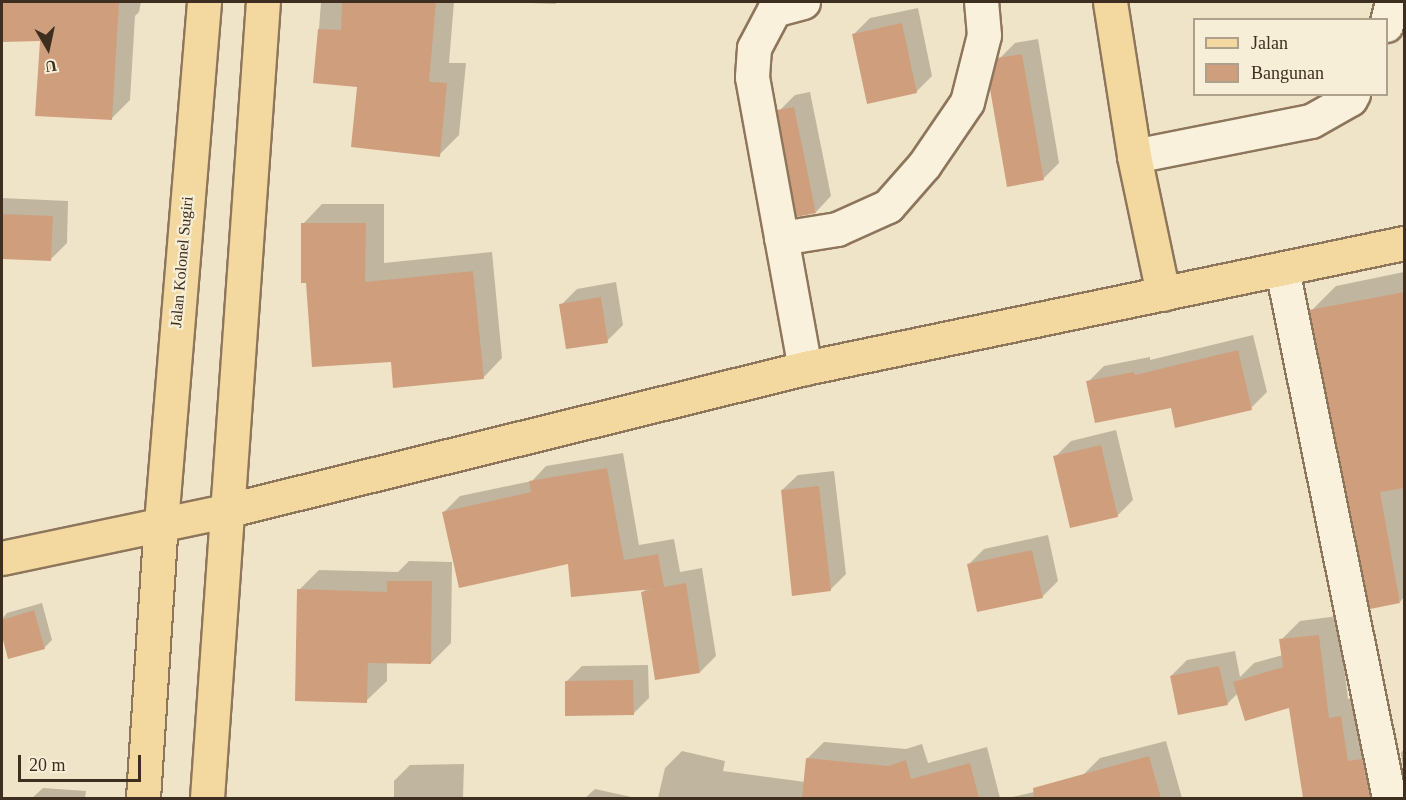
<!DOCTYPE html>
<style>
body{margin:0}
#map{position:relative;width:1406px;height:800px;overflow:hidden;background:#f0e4c8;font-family:Georgia,serif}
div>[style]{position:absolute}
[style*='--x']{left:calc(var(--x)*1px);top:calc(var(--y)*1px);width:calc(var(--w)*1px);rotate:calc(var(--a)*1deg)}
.shadow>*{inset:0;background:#0003}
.building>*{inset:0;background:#cf9f7d}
.roads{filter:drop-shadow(2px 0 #8d765c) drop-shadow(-2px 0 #8d765c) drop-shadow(0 2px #8d765c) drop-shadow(0 -2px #8d765c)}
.minor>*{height:33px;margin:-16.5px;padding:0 16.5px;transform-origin:16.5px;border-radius:16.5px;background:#faf1dc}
.major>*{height:33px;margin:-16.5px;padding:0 16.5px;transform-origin:16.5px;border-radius:16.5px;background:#f3d9a0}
span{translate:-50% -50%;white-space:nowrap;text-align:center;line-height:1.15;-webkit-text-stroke:4.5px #f7eed8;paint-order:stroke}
.street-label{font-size:16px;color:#3d2e20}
.frame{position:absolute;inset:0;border:3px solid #3d2e20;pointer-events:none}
.legend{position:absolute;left:1193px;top:18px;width:195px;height:78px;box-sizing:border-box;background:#f7eed8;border:2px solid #ada18e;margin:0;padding:8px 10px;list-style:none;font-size:18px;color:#3d2e20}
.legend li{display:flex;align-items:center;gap:12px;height:30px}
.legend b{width:30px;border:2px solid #ada18e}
.north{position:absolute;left:18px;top:18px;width:60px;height:60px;-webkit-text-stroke:4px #f7eed8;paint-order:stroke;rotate:171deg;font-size:16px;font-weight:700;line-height:24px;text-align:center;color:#3d2e20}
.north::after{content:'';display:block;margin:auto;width:21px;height:27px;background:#3d2e20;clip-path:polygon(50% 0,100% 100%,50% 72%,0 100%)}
.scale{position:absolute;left:18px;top:755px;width:123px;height:27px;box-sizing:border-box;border:3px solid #3d2e20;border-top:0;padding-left:8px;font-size:18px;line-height:21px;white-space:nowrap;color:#3d2e20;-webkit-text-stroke:4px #f7eed8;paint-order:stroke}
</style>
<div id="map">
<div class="shadow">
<div style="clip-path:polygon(2px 2px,141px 2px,139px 12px,135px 16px,130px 100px,112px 118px,41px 39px,2px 40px)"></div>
<div style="clip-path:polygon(321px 2px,454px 2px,449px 63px,466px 63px,459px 135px,439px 155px,359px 85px,315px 82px)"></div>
<div style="clip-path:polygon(501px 2px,558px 2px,555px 4px)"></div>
<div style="clip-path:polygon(918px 8px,932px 76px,916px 92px,854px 34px,870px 18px)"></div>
<div style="clip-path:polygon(1038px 39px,1059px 163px,1043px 179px,999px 59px,1015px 43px)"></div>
<div style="clip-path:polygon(810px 92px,831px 196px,816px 212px,779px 111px,795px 95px)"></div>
<div style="clip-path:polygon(2px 198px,68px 201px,67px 243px,51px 259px,2px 257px)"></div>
<div style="clip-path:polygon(322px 204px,384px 204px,384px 263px,492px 252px,502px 358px,483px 378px,392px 360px,303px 224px)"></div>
<div style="clip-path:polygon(1404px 272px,1404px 597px,1400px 602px,1311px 311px,1336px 286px)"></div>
<div style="clip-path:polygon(616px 282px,623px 325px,607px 341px,561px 305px,577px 289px)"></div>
<div style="clip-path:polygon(1253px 335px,1267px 392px,1251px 408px,1172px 406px,1088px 382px,1104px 366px,1150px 357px,1150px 360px)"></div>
<div style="clip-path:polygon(1116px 430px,1133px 500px,1117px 516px,1055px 457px,1071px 441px)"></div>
<div style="clip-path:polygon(623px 453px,639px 545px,674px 539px,680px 572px,702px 568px,716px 656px,700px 672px,643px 592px,647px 588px,569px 563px,444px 512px,460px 496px,532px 481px,546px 466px)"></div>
<div style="clip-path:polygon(834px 471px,846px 574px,830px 590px,782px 490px,798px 475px)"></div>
<div style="clip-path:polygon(1048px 535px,1058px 581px,1042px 597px,968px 565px,984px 549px)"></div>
<div style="clip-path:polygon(409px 561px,452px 562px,451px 643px,431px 663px,387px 662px,387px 681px,366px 701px,299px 590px,319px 570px,398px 572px)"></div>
<div style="clip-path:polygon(42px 603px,52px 640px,44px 648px,9px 658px,2px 631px,2px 619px,7px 613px)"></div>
<div style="clip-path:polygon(1338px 616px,1348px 699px,1360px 697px,1394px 798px,1305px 798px,1290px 706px,1238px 693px,1227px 704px,1171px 676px,1187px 660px,1235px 651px,1240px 677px,1254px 663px,1283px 655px,1281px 640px,1300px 621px)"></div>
<div style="clip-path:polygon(648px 665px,649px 698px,633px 714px,566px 682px,582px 666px)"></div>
<div style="clip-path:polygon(1166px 741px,1182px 798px,1008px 798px,1085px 780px,1083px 775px,1100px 758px)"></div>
<div style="clip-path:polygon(824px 742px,906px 749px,922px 744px,928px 763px,987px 747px,1000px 798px,658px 798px,665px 768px,682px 751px,725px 761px,723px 771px,805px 782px,807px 759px)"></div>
<div style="clip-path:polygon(1404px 749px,1404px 773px,1401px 753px)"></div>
<div style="clip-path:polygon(464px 764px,463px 798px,394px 798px,394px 781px,410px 765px)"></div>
<div style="clip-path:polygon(43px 788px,86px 791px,85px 798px,32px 798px)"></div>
<div style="clip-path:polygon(595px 789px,636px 798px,585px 798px)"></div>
</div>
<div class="building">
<div style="clip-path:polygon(2px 2px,119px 2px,112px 120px,35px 116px,40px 41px,2px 42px)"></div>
<div style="clip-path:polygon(342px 2px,436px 2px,429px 82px,447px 83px,440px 157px,351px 147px,357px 87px,313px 83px,318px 29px,341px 30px)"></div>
<div style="clip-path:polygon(902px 23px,917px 93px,867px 104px,852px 34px)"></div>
<div style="clip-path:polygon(1022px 54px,1044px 180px,1007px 187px,990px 89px,997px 58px)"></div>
<div style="clip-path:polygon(794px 107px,816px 213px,796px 217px,777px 110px)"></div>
<div style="clip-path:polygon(2px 214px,53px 216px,51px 261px,2px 259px)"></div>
<div style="clip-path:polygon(301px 223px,366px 223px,365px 282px,473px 271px,484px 379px,393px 388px,391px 362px,312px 367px,306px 283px,301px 283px)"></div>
<div style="clip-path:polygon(1404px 292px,1404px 488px,1380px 492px,1400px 603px,1370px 609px,1309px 310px)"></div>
<div style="clip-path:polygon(601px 297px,608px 343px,566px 349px,559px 304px)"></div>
<div style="clip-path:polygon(1238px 350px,1252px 410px,1175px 428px,1171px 408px,1095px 423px,1086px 381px,1134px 372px,1135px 375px)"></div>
<div style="clip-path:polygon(1101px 445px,1118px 517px,1070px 528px,1053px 456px)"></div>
<div style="clip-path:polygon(607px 468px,624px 560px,658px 554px,664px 587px,686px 583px,700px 673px,655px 680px,641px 592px,654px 589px,571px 597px,568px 564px,459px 588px,442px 512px,531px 492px,529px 481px)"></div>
<div style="clip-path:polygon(819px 486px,831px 591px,792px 596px,781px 490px)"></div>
<div style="clip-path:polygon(1032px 550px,1043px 598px,977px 612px,967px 564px)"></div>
<div style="clip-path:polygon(387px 581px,432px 581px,431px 664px,368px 663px,367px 703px,295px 701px,297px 589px,387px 592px)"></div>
<div style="clip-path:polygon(34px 610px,45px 649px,8px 659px,2px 636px,2px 620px)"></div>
<div style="clip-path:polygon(1319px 635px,1329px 718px,1341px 716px,1348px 761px,1362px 759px,1370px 798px,1303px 798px,1289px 708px,1245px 721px,1233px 682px,1283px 667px,1279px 639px)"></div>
<div style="clip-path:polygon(1219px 666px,1228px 705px,1178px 715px,1170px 676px)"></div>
<div style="clip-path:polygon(633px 680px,634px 715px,565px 716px,565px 681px)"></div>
<div style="clip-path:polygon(1149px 756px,1161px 798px,1034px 798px,1033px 788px)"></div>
<div style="clip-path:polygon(806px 758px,888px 766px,906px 760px,911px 779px,970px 763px,979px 798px,802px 798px)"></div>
</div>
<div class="roads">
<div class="minor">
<div style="--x:803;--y:2;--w:30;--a:165"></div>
<div style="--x:774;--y:10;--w:43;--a:117.8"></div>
<div style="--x:754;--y:48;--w:29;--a:94"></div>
<div style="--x:752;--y:77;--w:296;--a:79.7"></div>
<div style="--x:1386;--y:25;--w:24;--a:-75"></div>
<div style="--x:1134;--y:156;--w:180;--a:-11.2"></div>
<div style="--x:1311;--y:121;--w:45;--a:-29.4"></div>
<div style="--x:1350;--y:99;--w:6;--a:-59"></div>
<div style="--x:781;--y:238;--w:57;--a:-9.1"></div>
<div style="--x:837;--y:229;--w:56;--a:-24.3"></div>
<div style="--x:888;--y:206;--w:55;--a:-48.7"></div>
<div style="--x:924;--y:165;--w:76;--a:-55.7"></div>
<div style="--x:967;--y:102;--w:69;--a:-75.8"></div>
<div style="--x:984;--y:35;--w:33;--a:-95"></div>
<div style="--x:1282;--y:269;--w:540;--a:78.57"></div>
</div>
<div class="major">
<div style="--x:1110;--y:2;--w:156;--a:81.1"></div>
<div style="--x:1134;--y:156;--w:141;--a:78.1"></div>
<div style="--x:2;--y:558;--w:228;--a:-11.9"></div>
<div style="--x:225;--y:511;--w:597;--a:-13.85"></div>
<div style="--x:805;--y:368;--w:612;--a:-11.79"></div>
<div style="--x:143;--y:798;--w:276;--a:-86.3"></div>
<div style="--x:161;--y:523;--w:523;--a:-85.28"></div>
<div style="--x:207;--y:798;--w:798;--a:-85.98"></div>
</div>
</div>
<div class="street-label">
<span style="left:182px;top:262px;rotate:-85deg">Jalan Kolonel Sugiri</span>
</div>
<div class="frame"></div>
<ul class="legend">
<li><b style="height:8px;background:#f3d9a0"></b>Jalan</li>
<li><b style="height:16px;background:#cf9f7d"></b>Bangunan</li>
</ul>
<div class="north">U</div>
<div class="scale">20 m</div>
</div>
